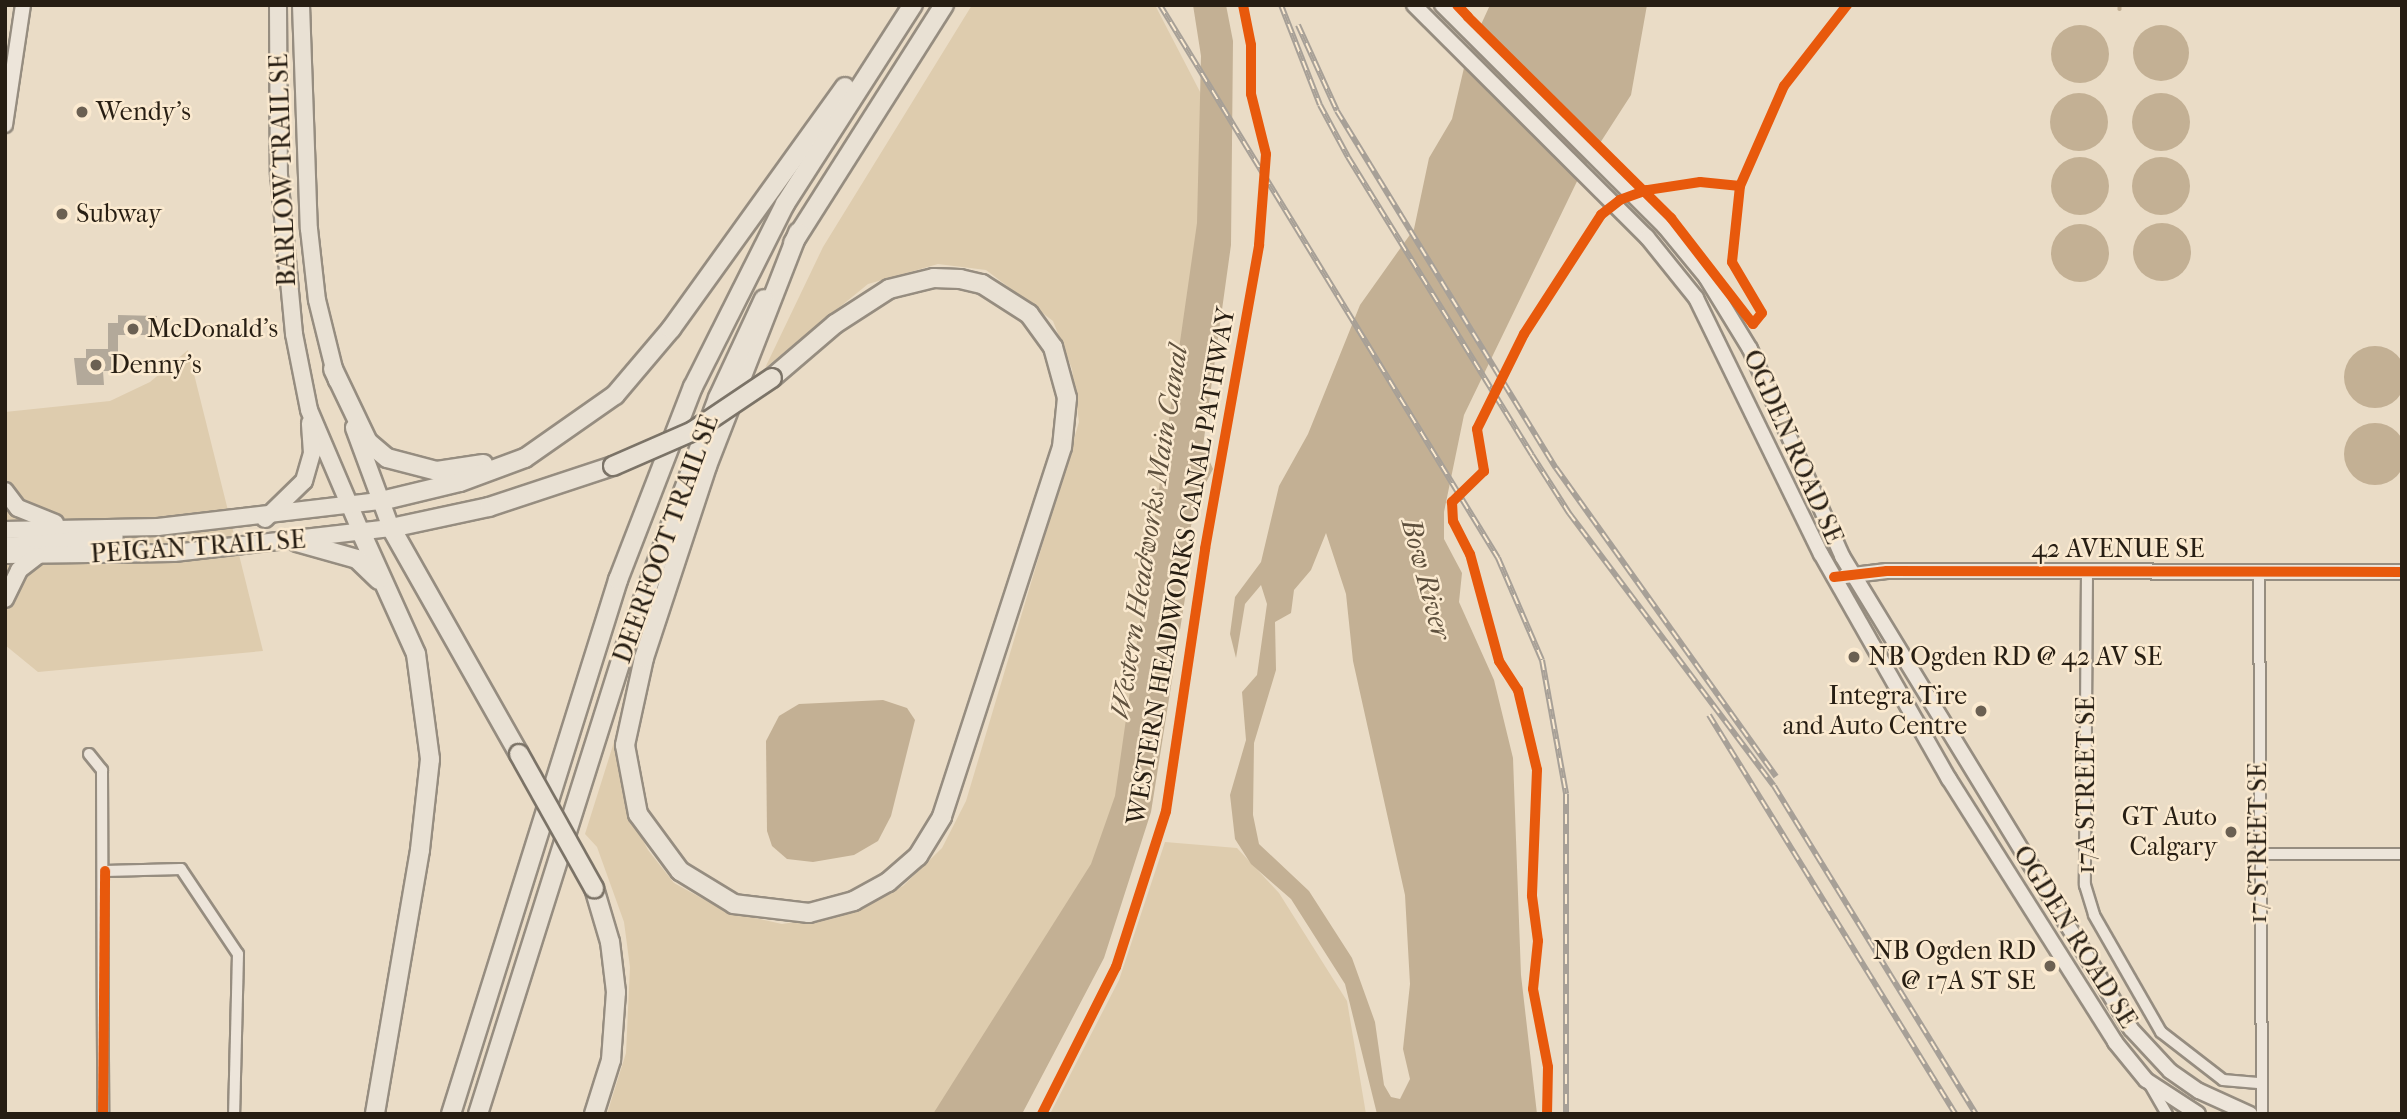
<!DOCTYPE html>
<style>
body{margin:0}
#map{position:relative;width:2407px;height:1119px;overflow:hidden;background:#eadcc6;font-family:"IM FELL French Canon",serif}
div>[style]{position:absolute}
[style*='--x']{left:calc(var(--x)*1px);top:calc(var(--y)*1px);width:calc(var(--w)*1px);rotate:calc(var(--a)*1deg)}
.green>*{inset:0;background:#deccae}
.water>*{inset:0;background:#c3b094}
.round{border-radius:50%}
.pier>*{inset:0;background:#eadcc6}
.stream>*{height:3.5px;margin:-1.75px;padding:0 1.75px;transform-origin:1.75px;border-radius:1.75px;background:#c3b094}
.building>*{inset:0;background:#b3a99a}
.roads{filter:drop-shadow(2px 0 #968d80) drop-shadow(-2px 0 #968d80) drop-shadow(0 2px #968d80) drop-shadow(0 -2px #968d80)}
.street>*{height:10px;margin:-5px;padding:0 5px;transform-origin:5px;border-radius:5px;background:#ede5da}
.secondary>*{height:14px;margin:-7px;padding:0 7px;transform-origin:7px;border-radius:7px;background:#ede5da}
.primary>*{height:16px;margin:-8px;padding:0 8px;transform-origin:8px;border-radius:8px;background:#e9e1d4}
.highway>*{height:18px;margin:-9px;padding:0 9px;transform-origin:9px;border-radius:9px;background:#e9e1d4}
.rail>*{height:6px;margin-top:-3px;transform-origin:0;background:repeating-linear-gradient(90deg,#fbead0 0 10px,#a7a097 0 20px);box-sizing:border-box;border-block:2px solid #a7a097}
.bridges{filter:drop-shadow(2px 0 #7b7367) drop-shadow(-2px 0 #7b7367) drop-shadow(0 2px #7b7367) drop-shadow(0 -2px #7b7367)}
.highway-bridge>*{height:18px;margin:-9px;padding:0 9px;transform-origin:9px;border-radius:9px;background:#e9e1d4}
.cycleway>*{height:10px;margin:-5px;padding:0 5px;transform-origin:5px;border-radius:5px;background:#e8590c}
.dots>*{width:19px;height:19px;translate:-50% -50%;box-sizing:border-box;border:4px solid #fbead0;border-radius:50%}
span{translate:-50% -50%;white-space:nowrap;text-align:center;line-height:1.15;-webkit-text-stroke:5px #fbead0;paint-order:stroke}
.poi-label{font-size:26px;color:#271e13}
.left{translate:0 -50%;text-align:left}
.right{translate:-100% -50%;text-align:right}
.street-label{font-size:26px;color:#271e13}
.water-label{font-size:28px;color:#5f513e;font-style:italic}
.frame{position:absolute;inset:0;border:7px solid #271e13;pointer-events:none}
</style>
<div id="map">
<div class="green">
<div style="clip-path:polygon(972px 5px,1155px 5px,1211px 113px,1203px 262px,1114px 835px,950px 1114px,607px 1114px,626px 1053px,630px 967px,624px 922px,597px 847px,585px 834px,614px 742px,628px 811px,648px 850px,674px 883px,725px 911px,782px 924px,846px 914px,903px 886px,942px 848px,966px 801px,1079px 422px,1072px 369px,1053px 321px,986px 270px,938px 264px,868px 284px,765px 368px,823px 247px)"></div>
<div style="clip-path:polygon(188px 350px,263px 651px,38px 672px,5px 645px,5px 412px,110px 401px,150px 382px)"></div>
<div style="clip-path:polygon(1165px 842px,1237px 848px,1279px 893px,1347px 1001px,1366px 1114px,1050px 1114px,1119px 980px)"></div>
</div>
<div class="water">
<div style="clip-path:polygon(1193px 5px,1226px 5px,1233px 41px,1231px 245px,1203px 446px,1213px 469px,1195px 504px,1188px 543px,1193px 548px,1151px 812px,1104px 958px,1022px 1114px,933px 1114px,1091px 864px,1115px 796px,1197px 223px,1201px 56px)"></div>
<div style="clip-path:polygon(evenodd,1490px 5px,1647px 5px,1631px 95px,1582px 171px,1464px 415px,1444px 512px,1444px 539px,1462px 573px,1459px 602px,1494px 680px,1513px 758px,1521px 975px,1537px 1114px,1377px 1114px,1345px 984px,1291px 899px,1251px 864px,1235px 839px,1230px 795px,1246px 740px,1242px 692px,1257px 675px,1267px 604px,1261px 585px,1245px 604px,1236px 658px,1230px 634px,1235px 597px,1261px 562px,1279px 486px,1308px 434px,1360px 305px,1414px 229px,1429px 158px,1452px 119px,1467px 55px,1490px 5px,1326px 533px,1346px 594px,1353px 661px,1405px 895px,1410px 984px,1403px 1049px,1410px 1079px,1400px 1099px,1391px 1097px,1384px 1085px,1375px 1022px,1352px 958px,1309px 891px,1259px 844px,1253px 815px,1254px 743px,1276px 670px,1275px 622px,1291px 613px,1294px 590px,1311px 570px,1326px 533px)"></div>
<div class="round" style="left:2051px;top:25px;width:58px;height:58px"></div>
<div class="round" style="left:2133px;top:25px;width:56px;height:56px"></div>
<div class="round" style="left:2132px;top:93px;width:58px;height:58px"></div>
<div class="round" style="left:2050px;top:93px;width:58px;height:58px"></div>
<div class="round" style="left:2132px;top:157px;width:58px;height:58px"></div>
<div class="round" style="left:2051px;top:157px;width:58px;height:58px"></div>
<div class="round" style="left:2133px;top:223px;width:58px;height:58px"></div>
<div class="round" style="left:2051px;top:224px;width:58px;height:58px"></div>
<div class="round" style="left:2344px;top:346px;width:62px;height:62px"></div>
<div class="round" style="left:2344px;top:423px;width:62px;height:62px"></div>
<div style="clip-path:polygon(883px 700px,907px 708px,915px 720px,891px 816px,878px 841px,854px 855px,813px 862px,787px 859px,772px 846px,767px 831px,766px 741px,779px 716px,799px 704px)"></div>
</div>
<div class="pier">
<div style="clip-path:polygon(1479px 24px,1603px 147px,1591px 164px,1470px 43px)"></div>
</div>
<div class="stream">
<div style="--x:2120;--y:5;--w:4;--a:90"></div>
</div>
<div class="building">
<div style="clip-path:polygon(118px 315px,157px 316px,157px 335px,118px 335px,118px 371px,103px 371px,104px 385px,77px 385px,74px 358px,86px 358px,86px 349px,108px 349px,108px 323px,118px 323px)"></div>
</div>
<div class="roads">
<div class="street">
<div style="--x:2087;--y:572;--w:313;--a:90.4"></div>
<div style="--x:2085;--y:885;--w:31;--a:73"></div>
<div style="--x:2094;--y:915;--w:135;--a:60.2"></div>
<div style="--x:2161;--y:1032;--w:78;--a:37.7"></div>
<div style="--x:2223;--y:1080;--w:35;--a:5"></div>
<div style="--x:2259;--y:572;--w:542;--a:89.68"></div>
<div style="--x:89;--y:754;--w:21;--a:51"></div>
<div style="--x:102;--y:770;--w:344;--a:89.8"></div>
<div style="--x:2257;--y:854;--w:145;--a:0"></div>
<div style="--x:105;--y:871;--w:76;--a:-1.5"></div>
<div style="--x:181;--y:869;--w:102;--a:56.2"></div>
<div style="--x:238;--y:954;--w:160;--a:91.4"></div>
<div style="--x:2149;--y:1083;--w:36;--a:60"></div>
</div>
<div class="secondary">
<div style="--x:1414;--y:5;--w:329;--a:44.9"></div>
<div style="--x:1647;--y:237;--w:78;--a:51.2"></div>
<div style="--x:1696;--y:298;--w:285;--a:64"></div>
<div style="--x:1821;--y:554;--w:259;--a:60.4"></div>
<div style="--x:1949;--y:779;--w:311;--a:57.7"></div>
<div style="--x:2115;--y:1042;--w:49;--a:50.8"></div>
<div style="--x:2146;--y:1080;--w:62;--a:33.2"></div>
<div style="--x:1442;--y:5;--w:313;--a:44.9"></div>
<div style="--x:1664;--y:226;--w:66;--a:50.5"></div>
<div style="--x:1706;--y:277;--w:84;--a:58.6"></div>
<div style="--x:1750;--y:349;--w:227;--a:66"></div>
<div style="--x:1842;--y:556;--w:554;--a:58.58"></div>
<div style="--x:2131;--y:1029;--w:57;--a:47.1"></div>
<div style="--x:2170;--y:1071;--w:35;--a:35"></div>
<div style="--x:2199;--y:1091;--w:56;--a:24.3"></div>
<div style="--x:5;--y:125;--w:121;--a:-81.5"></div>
<div style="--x:1845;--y:576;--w:42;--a:-6.8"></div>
<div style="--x:1887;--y:571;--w:515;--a:0.11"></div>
</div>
<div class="primary">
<div style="--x:278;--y:5;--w:170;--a:89.7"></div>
<div style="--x:279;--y:175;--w:160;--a:84.6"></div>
<div style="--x:294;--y:334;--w:77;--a:78.8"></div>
<div style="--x:309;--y:410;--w:133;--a:66.9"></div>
<div style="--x:301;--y:5;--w:224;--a:88"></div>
<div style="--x:309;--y:229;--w:71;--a:83.6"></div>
<div style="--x:317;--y:300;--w:83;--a:76.1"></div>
<div style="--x:5;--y:491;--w:21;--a:53"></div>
<div style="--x:18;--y:508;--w:40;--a:22"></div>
<div style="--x:265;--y:519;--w:54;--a:-44.3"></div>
<div style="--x:304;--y:481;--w:29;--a:-74"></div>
<div style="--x:312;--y:453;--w:30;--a:-94"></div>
<div style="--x:5;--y:530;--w:153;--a:-1.1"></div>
<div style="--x:158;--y:527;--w:225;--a:-6.7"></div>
<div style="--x:8;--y:546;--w:107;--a:-4.8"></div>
<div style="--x:5;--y:555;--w:169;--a:-0.7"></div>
<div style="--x:174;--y:553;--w:218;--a:-6.6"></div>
<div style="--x:391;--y:528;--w:107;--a:-110.3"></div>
<div style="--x:5;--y:599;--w:32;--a:-64"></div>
<div style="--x:19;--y:570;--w:23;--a:-38"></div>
</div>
<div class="highway">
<div style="--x:793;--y:243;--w:282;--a:-57.6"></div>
<div style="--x:333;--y:369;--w:81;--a:64.4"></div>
<div style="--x:368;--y:442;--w:25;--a:40"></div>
<div style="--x:387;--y:458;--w:52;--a:14.6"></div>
<div style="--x:437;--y:471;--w:47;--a:-8.7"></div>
<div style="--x:772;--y:378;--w:83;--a:-40.6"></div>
<div style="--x:835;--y:324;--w:64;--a:-32.9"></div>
<div style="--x:889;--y:289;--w:46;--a:-13.7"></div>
<div style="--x:934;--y:278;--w:26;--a:2"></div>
<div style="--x:960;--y:279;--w:23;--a:13"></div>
<div style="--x:982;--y:284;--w:56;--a:32.6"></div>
<div style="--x:1029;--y:314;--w:41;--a:54"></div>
<div style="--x:1053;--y:347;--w:53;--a:74.6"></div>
<div style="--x:1067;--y:398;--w:49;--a:95.8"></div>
<div style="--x:1062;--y:447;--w:389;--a:108"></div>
<div style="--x:942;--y:817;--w:46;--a:121.6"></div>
<div style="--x:918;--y:856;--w:40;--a:139"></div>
<div style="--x:888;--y:882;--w:39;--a:151"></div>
<div style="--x:854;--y:901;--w:47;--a:165.1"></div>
<div style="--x:809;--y:913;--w:76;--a:-173.2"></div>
<div style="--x:734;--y:904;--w:63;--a:-148.6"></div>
<div style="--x:680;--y:871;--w:71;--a:-126.4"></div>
<div style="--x:638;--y:814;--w:70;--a:-100.7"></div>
<div style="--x:625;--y:745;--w:89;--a:-77.7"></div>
<div style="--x:644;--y:658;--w:202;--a:-71.8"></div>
<div style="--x:707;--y:466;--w:251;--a:-68.7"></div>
<div style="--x:381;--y:501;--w:81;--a:-13.5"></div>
<div style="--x:460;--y:482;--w:69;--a:-20.3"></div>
<div style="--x:525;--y:458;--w:110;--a:-35"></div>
<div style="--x:615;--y:395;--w:87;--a:-49.7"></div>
<div style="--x:671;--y:329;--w:298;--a:-54.3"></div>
<div style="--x:361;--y:532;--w:134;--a:65.7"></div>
<div style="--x:416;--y:654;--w:106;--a:82.4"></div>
<div style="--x:430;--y:759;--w:92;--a:96.3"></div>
<div style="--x:420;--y:850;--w:268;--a:99.7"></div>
<div style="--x:297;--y:542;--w:62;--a:15.8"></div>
<div style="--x:357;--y:559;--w:30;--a:44"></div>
<div style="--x:519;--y:754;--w:260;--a:-119.5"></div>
<div style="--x:391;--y:528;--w:100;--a:-12.1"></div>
<div style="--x:489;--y:507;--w:131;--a:-18.3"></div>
<div style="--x:451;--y:1114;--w:560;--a:-72.63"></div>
<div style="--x:618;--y:580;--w:207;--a:-68.8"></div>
<div style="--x:693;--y:387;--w:205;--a:-63.3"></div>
<div style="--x:785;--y:204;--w:237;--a:-57.3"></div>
<div style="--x:478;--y:1114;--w:480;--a:-72.5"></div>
<div style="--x:622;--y:656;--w:275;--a:-69.6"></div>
<div style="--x:718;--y:398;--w:109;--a:-65.1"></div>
<div style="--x:594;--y:1114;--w:57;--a:-72.5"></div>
<div style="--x:611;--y:1060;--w:68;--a:-85.8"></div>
<div style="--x:616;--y:992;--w:50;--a:-96.8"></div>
<div style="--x:610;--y:942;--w:56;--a:-106.5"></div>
</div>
</div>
<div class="rail">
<div style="--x:1160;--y:5;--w:648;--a:58.57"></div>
<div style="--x:1498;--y:558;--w:111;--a:66.7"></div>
<div style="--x:1542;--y:660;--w:136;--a:79.8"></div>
<div style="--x:1566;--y:794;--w:320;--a:90"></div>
<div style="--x:1281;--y:5;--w:107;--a:68.7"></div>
<div style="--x:1320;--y:105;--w:59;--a:61.7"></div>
<div style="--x:1348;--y:157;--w:350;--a:58.3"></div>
<div style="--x:1532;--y:455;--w:69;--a:57.5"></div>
<div style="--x:1569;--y:513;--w:341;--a:53.1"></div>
<div style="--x:1774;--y:786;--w:385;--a:58.4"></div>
<div style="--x:1298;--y:25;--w:94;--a:65.6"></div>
<div style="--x:1337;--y:111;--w:419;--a:58.5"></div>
<div style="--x:1556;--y:468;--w:379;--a:54.5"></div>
<div style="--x:1709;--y:715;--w:469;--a:58.3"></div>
</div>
<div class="bridges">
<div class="highway-bridge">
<div style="--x:613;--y:466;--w:87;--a:-23.6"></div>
<div style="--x:693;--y:431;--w:95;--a:-33.9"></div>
<div style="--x:519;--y:754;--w:154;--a:60.8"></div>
</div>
</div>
<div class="cycleway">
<div style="--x:1457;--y:5;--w:16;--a:47"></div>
<div style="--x:1468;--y:17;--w:286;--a:44.7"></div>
<div style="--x:1671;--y:218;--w:134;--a:52.3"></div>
<div style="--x:1753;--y:324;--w:14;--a:-51"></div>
<div style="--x:1762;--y:313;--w:59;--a:-120.5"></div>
<div style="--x:1732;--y:262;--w:76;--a:-84"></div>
<div style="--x:1740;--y:186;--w:40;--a:-174.3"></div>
<div style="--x:1700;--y:182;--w:54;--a:171.4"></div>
<div style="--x:1647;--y:190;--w:29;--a:160"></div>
<div style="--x:1620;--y:200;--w:24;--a:142"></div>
<div style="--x:1601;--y:215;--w:142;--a:122.9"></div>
<div style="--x:1524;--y:334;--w:106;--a:116.3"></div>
<div style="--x:1477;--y:429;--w:43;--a:80.5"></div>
<div style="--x:1484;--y:471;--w:45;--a:135.9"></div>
<div style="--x:1452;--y:502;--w:19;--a:87"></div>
<div style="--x:1453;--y:521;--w:37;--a:63"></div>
<div style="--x:1470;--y:554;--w:111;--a:74.8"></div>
<div style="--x:1499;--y:661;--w:35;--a:57"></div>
<div style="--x:1518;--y:690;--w:82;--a:76.6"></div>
<div style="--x:1537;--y:770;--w:126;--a:92.3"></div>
<div style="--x:1532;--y:896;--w:45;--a:82.4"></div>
<div style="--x:1538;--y:941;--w:48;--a:95.9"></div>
<div style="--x:1533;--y:989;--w:79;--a:79.1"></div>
<div style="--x:1548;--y:1067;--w:47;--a:91.2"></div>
<div style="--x:1740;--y:186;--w:109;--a:-66.3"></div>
<div style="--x:1784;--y:86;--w:103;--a:-52.1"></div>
<div style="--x:1834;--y:577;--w:53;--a:-6.5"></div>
<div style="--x:1887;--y:571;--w:515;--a:0.11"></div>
<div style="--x:103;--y:1114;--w:243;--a:-89.5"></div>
<div style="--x:1042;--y:1114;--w:165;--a:-63.3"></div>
<div style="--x:1116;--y:967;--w:164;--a:-72.2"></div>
<div style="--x:1166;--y:811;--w:265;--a:-81.5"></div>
<div style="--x:1205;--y:549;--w:309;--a:-79.9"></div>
<div style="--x:1259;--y:245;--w:91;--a:-85.6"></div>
<div style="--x:1266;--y:154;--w:62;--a:-104"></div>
<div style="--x:1251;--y:94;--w:49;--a:-90"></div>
<div style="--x:1251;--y:45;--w:41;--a:-101.3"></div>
</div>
<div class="dots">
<div style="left:82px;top:112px;background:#6b6052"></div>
<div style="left:62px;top:214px;background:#6b6052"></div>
<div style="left:133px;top:329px;background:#6b6052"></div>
<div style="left:96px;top:365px;background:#6b6052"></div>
<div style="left:1854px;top:657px;background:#6b6052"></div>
<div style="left:1981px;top:711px;background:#6b6052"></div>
<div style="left:2231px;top:832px;background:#6b6052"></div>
<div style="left:2050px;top:966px;background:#6b6052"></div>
</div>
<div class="poi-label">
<span class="left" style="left:96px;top:112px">Wendy's</span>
<span class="left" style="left:76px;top:214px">Subway</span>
<span class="left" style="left:147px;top:329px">McDonald's</span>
<span class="left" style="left:110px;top:365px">Denny's</span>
<span class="left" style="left:1868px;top:657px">NB Ogden RD @ 42 AV SE</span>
<span class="right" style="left:1967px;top:711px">Integra Tire<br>and Auto Centre</span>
<span class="right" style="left:2217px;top:832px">GT Auto<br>Calgary</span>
<span class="right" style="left:2036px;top:966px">NB Ogden RD<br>@ 17A ST SE</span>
</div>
<div class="street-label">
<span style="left:283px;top:170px;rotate:-92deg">BARLOW TRAIL SE</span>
<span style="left:1793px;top:447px;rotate:66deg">OGDEN ROAD SE</span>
<span style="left:666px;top:539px;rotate:-70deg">DEERFOOT TRAIL SE</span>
<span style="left:198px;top:547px;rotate:-4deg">PEIGAN TRAIL SE</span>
<span style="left:2118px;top:549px">42 AVENUE SE</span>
<span style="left:1181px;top:566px;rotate:-80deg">WESTERN HEADWORKS CANAL PATHWAY</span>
<span style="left:2086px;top:785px;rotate:-90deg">17A STREET SE</span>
<span style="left:2258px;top:843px;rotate:-90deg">17 STREET SE</span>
<span style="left:2075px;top:937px;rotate:58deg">OGDEN ROAD SE</span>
</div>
<div class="water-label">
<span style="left:1149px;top:532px;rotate:-81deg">Western Headworks Main Canal</span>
<span style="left:1426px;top:579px;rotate:75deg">Bow River</span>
</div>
<div class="frame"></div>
</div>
